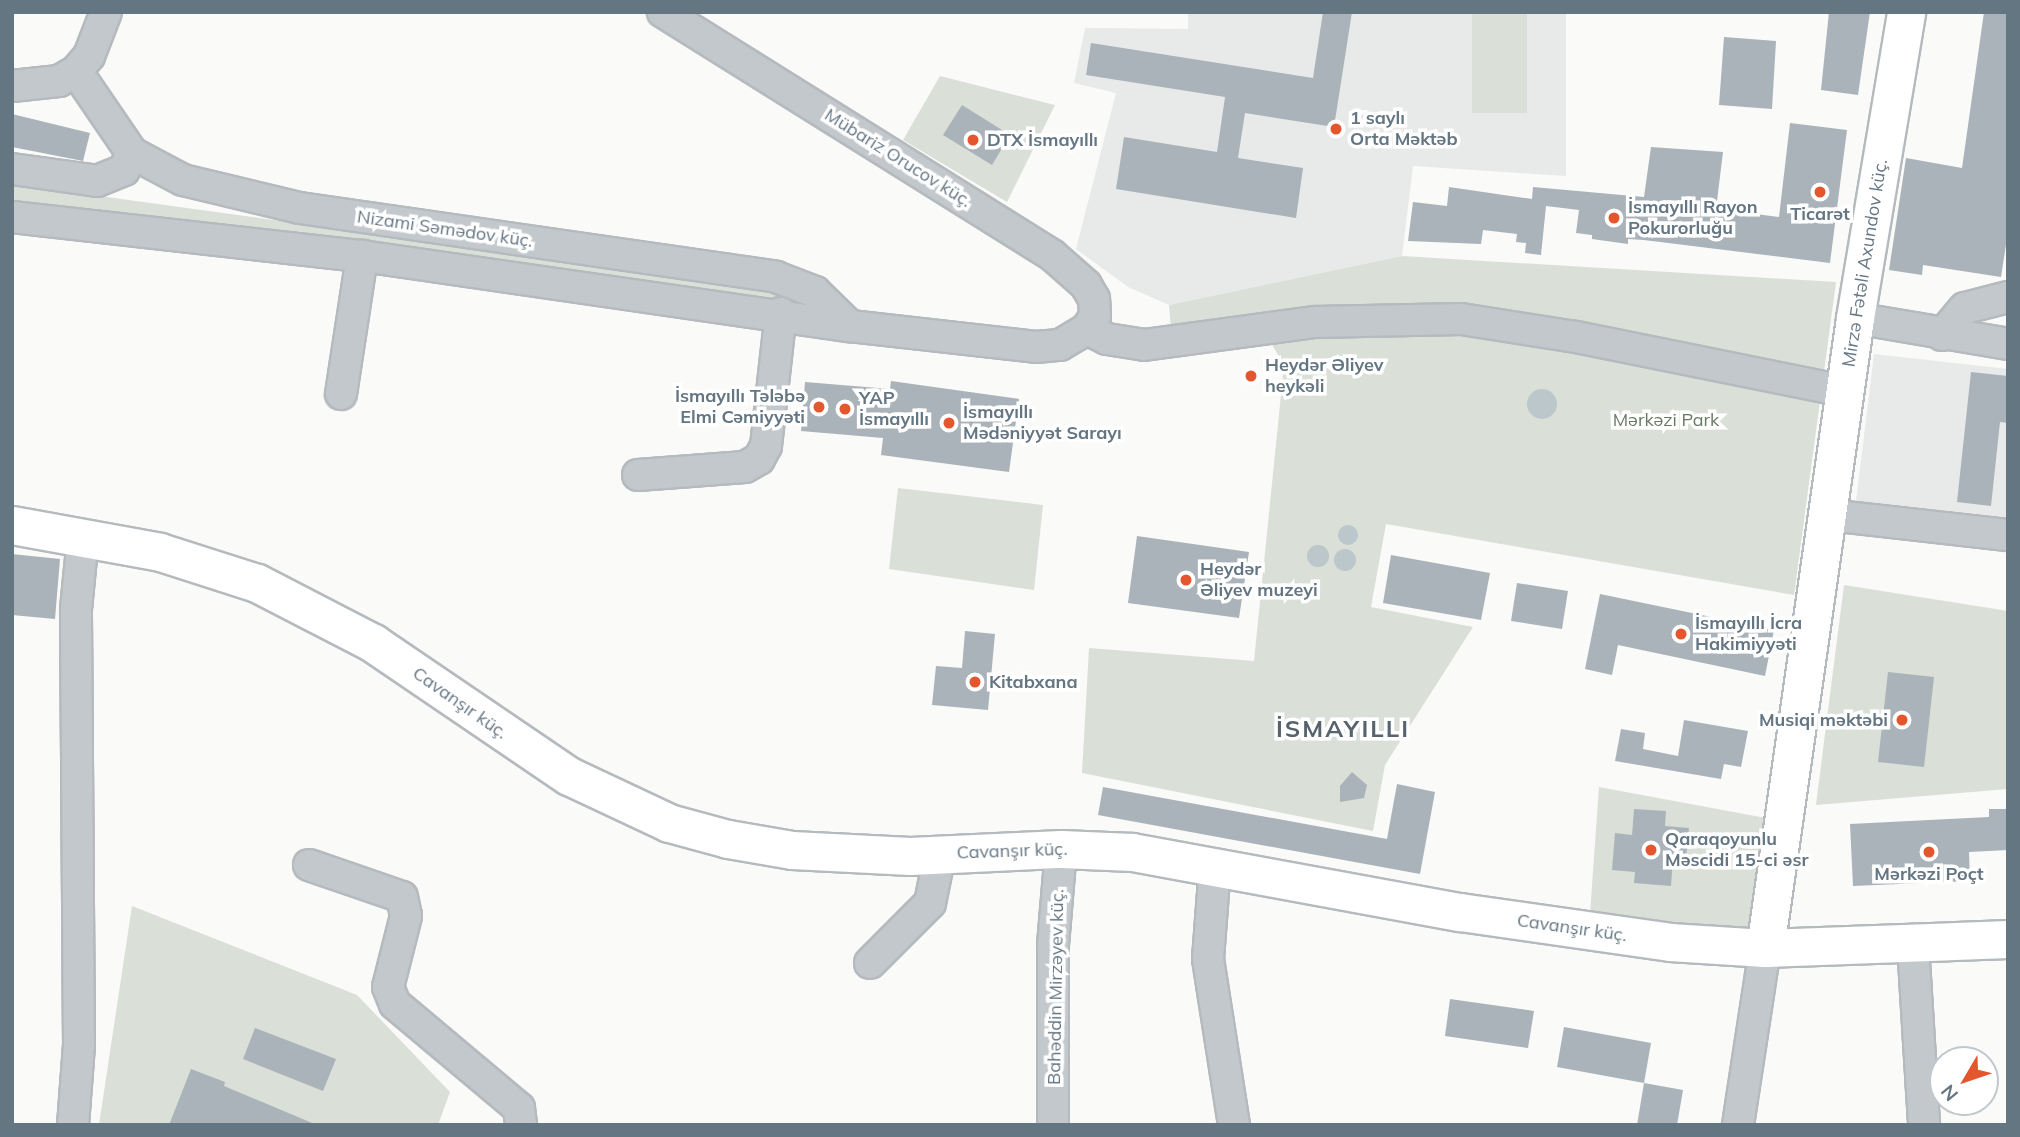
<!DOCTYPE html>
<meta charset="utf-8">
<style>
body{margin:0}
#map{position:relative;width:2020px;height:1137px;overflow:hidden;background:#fafaf8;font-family:Mulish,sans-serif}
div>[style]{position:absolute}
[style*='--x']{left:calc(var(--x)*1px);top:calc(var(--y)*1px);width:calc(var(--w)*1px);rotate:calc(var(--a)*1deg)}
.built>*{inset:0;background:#e8e9e9}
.green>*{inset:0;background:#dadfd7}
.water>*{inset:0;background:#bbc7cb}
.round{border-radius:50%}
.building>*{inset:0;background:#aab3b9}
.roads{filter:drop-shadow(2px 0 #b5babe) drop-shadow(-2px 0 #b5babe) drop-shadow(0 2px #b5babe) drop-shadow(0 -2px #b5babe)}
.minor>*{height:30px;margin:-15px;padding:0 15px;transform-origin:15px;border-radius:15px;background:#c3c8cc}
.major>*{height:37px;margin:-18.5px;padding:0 18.5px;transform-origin:18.5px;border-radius:18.5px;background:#fff}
.dots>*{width:19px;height:19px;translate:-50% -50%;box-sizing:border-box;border:4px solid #fff;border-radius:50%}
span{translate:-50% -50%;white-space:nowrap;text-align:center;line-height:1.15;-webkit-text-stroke:7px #fff;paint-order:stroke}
.poi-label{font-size:18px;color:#657683;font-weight:700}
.left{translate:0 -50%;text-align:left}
.right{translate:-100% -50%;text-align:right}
.street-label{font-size:18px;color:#657683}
.park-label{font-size:18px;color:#687a64}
.district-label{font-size:24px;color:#57646e;font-weight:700;letter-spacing:2px}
.frame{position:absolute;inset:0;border:14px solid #657683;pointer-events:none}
.north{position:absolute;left:1929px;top:1046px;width:70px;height:70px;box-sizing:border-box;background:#fff;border:2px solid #c1c8cd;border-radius:50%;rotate:231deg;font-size:19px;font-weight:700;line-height:28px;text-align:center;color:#657683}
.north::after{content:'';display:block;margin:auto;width:24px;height:32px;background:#e4572e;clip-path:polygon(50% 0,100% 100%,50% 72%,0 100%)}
</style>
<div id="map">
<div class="built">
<div style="clip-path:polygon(1188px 12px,1566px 12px,1566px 176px,1413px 166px,1402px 256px,1169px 305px,1128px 287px,1076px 249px,1116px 93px,1074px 83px,1085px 28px,1188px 29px)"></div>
<div style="clip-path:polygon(1874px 354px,2008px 369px,2008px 518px,1856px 501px)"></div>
</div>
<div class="green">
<div style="clip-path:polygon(1472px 12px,1527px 12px,1527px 113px,1472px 113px)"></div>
<div style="clip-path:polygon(940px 76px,1055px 105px,1007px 202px,903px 140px)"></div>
<div style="clip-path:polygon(12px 184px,790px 291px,816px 310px,12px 204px)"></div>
<div style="clip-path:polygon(1402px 256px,1836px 282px,1794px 595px,1386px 524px,1371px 607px,1473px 627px,1385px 765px,1373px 831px,1082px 773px,1089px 648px,1254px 661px,1284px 365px,1271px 343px,1173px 352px,1169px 305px)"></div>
<div style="clip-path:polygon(898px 488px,1043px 505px,1034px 590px,889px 569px)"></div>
<div style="clip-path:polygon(1844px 585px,2008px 611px,2008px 789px,1816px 805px)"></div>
<div style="clip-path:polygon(1599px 787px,1771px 819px,1753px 934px,1590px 914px)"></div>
<div style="clip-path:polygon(132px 906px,357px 995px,450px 1092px,438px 1125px,99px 1125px)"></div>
</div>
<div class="water">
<div class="round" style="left:1527px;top:389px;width:30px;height:30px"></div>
<div class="round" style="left:1338px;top:525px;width:20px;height:20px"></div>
<div class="round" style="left:1307px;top:545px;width:22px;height:22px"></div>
<div class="round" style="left:1334px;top:549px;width:22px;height:22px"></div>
</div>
<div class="building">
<div style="clip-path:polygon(1323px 12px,1352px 12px,1334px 127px,1245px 113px,1238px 158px,1303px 168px,1296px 218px,1116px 189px,1124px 137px,1217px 152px,1225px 97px,1086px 75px,1091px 43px,1313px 78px)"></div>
<div style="clip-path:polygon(1829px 12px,1870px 12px,1858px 95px,1821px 90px)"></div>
<div style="clip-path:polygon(1984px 12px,2008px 12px,2008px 232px,2001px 277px,1923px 265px,1922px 275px,1889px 270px,1906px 158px,1962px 168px)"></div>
<div style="clip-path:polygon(1724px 37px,1776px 41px,1772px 109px,1719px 105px)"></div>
<div style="clip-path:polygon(962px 105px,1010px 135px,992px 165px,943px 135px)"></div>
<div style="clip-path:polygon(12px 114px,90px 133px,83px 161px,12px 147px)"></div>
<div style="clip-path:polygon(1790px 123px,1847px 130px,1830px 263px,1644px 240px,1628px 239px,1628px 244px,1592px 239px,1592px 235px,1576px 233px,1579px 210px,1546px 206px,1541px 255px,1525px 253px,1526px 243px,1516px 242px,1517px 234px,1483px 230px,1481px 244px,1408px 241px,1413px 202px,1447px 206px,1449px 187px,1532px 199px,1533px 187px,1644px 197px,1651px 147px,1723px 152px,1716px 209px,1779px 217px)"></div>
<div style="clip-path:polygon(1971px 372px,2008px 376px,2008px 423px,2000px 422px,1991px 506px,1957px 502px)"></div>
<div style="clip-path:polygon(891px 381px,1019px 399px,1009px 472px,881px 455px,883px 438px,801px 431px,805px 382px,890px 389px)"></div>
<div style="clip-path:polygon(1137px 536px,1249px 552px,1239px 618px,1128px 603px)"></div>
<div style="clip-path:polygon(12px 554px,60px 559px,55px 619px,12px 615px)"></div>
<div style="clip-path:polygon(1391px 555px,1490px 573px,1481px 620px,1383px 603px)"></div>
<div style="clip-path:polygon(1517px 583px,1568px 591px,1562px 629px,1511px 621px)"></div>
<div style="clip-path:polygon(1600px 594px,1774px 630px,1765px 676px,1618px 645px,1612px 675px,1585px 669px)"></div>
<div style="clip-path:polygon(965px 631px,995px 634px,988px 710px,932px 705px,936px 666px,962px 668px)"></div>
<div style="clip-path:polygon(1888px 672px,1934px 677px,1924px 767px,1878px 762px)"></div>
<div style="clip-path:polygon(1684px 720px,1748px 731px,1741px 767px,1724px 764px,1721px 779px,1615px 761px,1621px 729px,1645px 733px,1643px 749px,1678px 756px)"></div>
<div style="clip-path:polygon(1352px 772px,1367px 785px,1364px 798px,1340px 802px,1340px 786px)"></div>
<div style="clip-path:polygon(1397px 784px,1435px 792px,1420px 874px,1098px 815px,1103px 787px,1387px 839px)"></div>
<div style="clip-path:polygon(1634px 809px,1666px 811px,1665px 826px,1689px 828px,1686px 859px,1673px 858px,1671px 886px,1634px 883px,1635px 872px,1612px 870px,1615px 833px,1632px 835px)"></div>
<div style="clip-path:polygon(1989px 809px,2008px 809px,2008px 850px,1969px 852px,1970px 881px,1853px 886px,1850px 824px,1989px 817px)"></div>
<div style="clip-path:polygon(1450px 999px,1534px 1011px,1528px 1048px,1445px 1036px)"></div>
<div style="clip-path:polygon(1564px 1027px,1651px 1043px,1644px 1083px,1557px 1067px)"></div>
<div style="clip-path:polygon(255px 1028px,336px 1059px,323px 1091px,243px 1059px)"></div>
<div style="clip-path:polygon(191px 1069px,225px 1082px,224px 1086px,317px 1125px,169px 1125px)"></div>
<div style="clip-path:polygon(1644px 1083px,1683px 1090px,1677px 1125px,1637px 1125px)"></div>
</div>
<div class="roads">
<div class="minor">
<div style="--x:76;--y:71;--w:99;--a:55.7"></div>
<div style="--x:132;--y:153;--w:58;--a:27.9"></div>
<div style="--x:183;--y:180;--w:120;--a:13.5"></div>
<div style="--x:300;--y:208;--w:481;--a:8.2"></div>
<div style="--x:776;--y:277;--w:42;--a:21"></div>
<div style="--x:815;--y:292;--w:49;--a:44.2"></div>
<div style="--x:12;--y:86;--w:47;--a:-6.1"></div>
<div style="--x:59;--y:81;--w:20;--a:-30"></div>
<div style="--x:76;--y:71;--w:20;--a:-49"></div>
<div style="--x:89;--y:56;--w:47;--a:-68.9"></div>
<div style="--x:12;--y:169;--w:86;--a:8"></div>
<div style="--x:97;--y:181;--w:29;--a:-22"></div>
<div style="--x:124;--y:170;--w:19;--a:-65"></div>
<div style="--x:12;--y:217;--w:352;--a:6.4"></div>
<div style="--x:362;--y:256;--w:493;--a:8.2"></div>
<div style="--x:850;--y:326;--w:187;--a:6.4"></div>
<div style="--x:1036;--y:347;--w:24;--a:-5"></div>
<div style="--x:1060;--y:345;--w:31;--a:-31"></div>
<div style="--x:1087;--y:329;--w:15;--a:-58"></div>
<div style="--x:1095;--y:316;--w:17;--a:-93"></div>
<div style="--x:1094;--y:299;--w:16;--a:-120"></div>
<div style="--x:1086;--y:285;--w:45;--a:-138.6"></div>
<div style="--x:1052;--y:255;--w:459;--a:-148"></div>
<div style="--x:1855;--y:318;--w:155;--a:9.6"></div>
<div style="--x:1087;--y:329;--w:22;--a:27"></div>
<div style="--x:1107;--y:339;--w:37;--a:9"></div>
<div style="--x:1144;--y:345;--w:173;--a:-7.7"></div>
<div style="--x:1315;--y:322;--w:146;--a:-1.2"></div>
<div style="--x:1461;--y:319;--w:116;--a:8.9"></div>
<div style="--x:1576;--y:337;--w:274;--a:11.4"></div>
<div style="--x:1942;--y:335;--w:35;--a:-50"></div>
<div style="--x:1965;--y:308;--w:44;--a:-14.3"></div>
<div style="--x:341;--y:394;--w:140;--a:-81.3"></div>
<div style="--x:638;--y:475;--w:107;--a:-4.3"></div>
<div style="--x:745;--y:467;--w:16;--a:-30"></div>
<div style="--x:759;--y:459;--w:15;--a:-62"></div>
<div style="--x:766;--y:446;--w:134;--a:-83.6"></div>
<div style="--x:1829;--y:515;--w:180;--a:6.4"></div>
<div style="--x:309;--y:865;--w:98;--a:19"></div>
<div style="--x:402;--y:897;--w:19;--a:78"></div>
<div style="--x:406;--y:916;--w:73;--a:104.2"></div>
<div style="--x:388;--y:987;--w:18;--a:68"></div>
<div style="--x:395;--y:1004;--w:162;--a:40"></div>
<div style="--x:519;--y:1108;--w:17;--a:83"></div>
<div style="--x:1215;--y:866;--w:93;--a:94.3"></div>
<div style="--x:1208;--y:959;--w:168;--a:81.1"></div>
<div style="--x:1913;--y:944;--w:181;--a:86.5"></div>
<div style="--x:870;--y:963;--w:85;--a:-45"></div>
<div style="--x:930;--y:903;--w:50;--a:-78.5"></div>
<div style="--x:73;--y:1125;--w:80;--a:-85.7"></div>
<div style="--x:79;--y:1045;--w:436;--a:-90.4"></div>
<div style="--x:76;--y:609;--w:71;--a:-84.4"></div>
<div style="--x:1053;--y:1125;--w:180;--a:-90"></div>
<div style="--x:1053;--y:945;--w:96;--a:-85.2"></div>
<div style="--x:1738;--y:1125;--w:179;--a:-81.3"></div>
</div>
<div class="major">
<div style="--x:12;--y:525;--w:150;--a:10.3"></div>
<div style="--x:160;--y:552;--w:102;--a:17.7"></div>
<div style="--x:257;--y:583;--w:131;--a:27.3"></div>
<div style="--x:373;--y:643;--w:237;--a:34.2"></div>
<div style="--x:569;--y:776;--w:110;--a:25.2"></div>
<div style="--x:669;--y:823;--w:61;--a:15.2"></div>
<div style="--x:728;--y:839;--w:65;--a:9.8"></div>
<div style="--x:792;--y:850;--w:118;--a:2.9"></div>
<div style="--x:910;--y:856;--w:151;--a:-2.7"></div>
<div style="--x:1061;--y:849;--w:71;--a:2.4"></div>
<div style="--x:1132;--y:852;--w:333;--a:10.4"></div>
<div style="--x:1460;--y:912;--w:212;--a:8.1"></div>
<div style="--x:1670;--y:942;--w:95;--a:3.6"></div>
<div style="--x:1765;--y:948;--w:243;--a:-2.1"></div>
<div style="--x:1765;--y:948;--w:636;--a:-81.87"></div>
<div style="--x:1855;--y:318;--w:310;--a:-80.5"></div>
</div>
</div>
<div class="dots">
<div style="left:1336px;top:129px;background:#e4572e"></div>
<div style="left:973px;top:140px;background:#e4572e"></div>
<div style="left:1820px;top:192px;background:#e4572e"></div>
<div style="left:1614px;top:218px;background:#e4572e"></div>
<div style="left:1251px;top:376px;background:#e4572e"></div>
<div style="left:819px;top:407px;background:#e4572e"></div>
<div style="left:845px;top:409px;background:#e4572e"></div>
<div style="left:949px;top:423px;background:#e4572e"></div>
<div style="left:1186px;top:580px;background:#e4572e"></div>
<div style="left:1681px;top:634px;background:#e4572e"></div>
<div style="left:975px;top:682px;background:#e4572e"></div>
<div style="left:1902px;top:720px;background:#e4572e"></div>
<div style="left:1651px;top:850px;background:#e4572e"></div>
<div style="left:1929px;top:852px;background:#e4572e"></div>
</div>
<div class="poi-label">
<span class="left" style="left:1350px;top:129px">1 saylı<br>Orta Məktəb</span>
<span class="left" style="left:987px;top:140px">DTX İsmayıllı</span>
<span class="left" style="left:1628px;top:218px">İsmayıllı Rayon<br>Pokurorluğu</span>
<span style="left:1820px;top:214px">Ticarət</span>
<span class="left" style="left:1265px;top:376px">Heydər Əliyev<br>heykəli</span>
<span class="right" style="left:805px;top:407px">İsmayıllı Tələbə<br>Elmi Cəmiyyəti</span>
<span class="left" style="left:859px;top:409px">YAP<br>İsmayıllı</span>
<span class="left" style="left:963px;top:423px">İsmayıllı<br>Mədəniyyət Sarayı</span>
<span class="left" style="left:1200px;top:580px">Heydər<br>Əliyev muzeyi</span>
<span class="left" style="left:1695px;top:634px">İsmayıllı İcra<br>Hakimiyyəti</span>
<span class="left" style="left:989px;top:682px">Kitabxana</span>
<span class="right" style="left:1888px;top:720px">Musiqi məktəbi</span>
<span class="left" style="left:1665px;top:850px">Qaraqoyunlu<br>Məscidi 15-ci əsr</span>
<span style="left:1929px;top:874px">Mərkəzi Poçt</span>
</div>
<div class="street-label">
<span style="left:898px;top:158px;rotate:32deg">Mübariz Orucov küç.</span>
<span style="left:445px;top:229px;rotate:8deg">Nizami Səmədov küç.</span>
<span style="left:1865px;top:263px;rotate:-81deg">Mirzə Fətəli Axundov küç.</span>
<span style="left:460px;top:703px;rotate:35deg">Cavanşır küç.</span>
<span style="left:1012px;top:851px;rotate:-2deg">Cavanşır küç.</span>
<span style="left:1572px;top:928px;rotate:8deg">Cavanşır küç.</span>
<span style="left:1056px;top:987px;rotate:-89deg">Bahəddin Mirzəyev küç.</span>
</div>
<div class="park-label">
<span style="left:1666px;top:420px">Mərkəzi Park</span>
</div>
<div class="district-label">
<span style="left:1343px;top:729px">İSMAYILLI</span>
</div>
<div class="frame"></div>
<div class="north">N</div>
</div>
